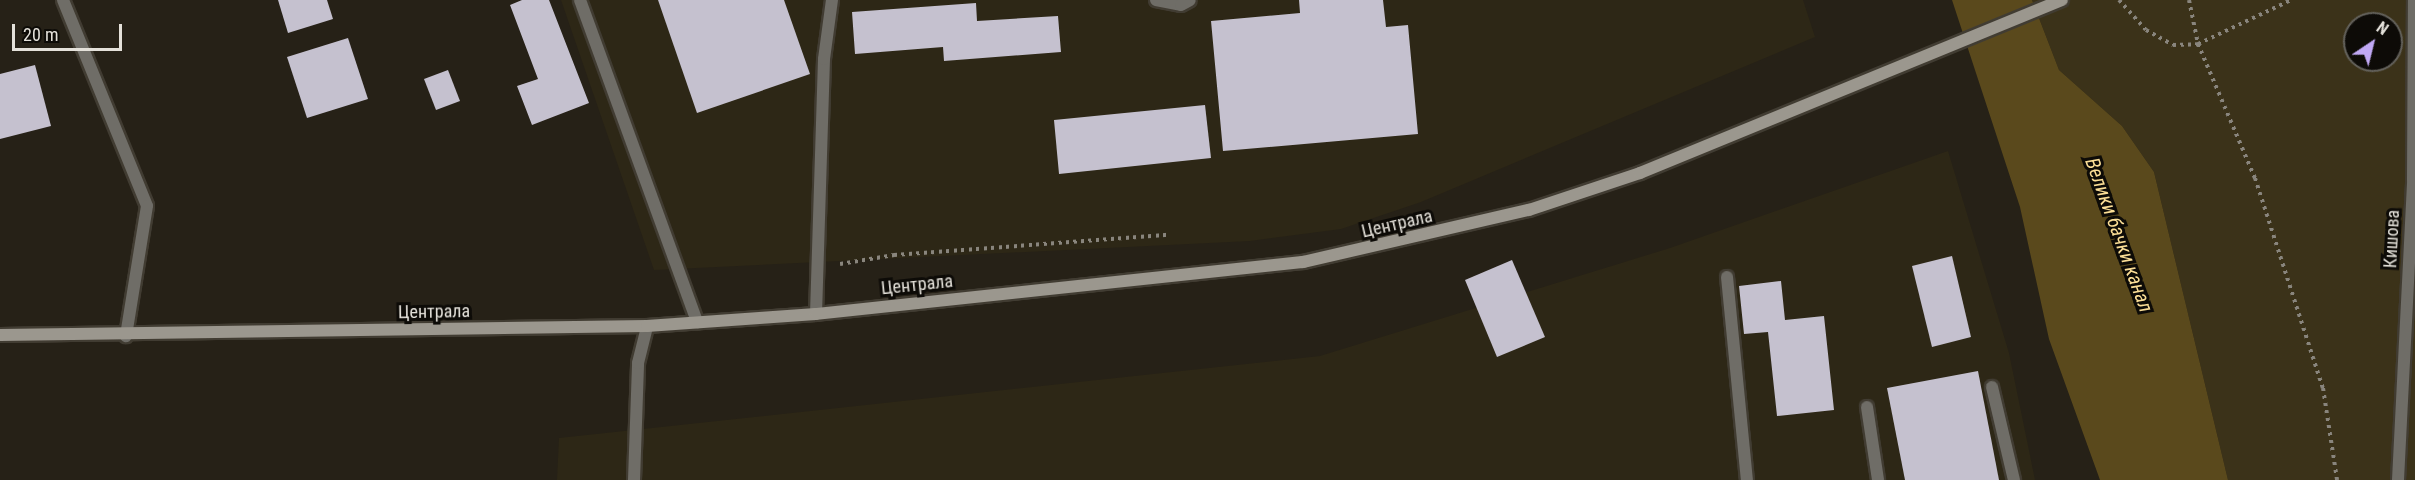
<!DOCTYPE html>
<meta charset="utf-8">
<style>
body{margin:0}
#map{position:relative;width:2415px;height:480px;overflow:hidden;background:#262117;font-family:"Roboto Condensed",sans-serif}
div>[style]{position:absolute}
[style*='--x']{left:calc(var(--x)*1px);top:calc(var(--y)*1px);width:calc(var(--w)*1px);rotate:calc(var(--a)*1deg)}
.built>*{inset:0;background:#2d2716}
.green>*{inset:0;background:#3b3219}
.water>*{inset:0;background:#5a491c}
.building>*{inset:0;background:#c5c1cf}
.path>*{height:4px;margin-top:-2px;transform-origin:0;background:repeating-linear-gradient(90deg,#89857d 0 3px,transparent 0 7.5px)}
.roads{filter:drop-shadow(2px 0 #413c32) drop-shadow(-2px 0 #413c32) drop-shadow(0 2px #413c32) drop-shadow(0 -2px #413c32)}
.service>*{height:12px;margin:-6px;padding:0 6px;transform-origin:6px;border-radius:6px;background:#6f6d67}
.minor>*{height:12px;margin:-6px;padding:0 6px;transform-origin:6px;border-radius:6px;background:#6f6d67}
.secondary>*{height:12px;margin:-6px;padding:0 6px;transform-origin:6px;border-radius:6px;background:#9b978e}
span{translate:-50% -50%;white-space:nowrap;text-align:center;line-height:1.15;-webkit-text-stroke:6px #0d0b07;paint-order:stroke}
.street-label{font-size:18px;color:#e4e1da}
.water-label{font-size:20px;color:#fbde96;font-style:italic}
.north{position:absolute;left:2343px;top:12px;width:60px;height:60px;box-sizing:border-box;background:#0d0b07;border:2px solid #63615b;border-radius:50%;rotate:35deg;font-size:16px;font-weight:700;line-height:24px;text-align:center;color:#e4e1da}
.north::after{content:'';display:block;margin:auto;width:21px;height:27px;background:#c0a8f4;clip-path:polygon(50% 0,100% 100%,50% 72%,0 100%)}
.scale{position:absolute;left:12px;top:24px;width:110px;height:27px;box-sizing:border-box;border:3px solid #e4e1da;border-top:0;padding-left:8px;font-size:18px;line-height:21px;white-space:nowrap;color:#e4e1da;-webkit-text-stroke:4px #0d0b07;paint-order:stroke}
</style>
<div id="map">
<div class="built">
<div style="clip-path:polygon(561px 0,1803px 0,1815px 37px,1421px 202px,1341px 229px,1250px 241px,654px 270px)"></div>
<div style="clip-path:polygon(1948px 151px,2009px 353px,2035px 480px,557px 480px,559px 438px,1320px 356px,1670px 248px)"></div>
</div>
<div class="green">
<div style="clip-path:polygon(evenodd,2032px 0,2415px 0,2415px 480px,2228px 480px,2154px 172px,2122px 126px,2059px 70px,2032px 0,2355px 24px,2391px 24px,2391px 60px,2355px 60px,2355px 24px)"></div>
</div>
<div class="water">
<div style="clip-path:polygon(1952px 0,2032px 0,2059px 70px,2122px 126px,2154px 172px,2228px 480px,2100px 480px,2049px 339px,2020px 207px)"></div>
</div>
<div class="building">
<div style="clip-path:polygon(278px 0,327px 0,333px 19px,288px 33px)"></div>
<div style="clip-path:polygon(522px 0,549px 0,589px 103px,532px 125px,517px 86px,538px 79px,510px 5px)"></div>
<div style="clip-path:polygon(658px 0,784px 0,810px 74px,697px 113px)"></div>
<div style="clip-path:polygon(1299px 0,1383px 0,1386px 27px,1408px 25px,1418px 134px,1223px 151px,1211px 21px,1300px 13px)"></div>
<div style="clip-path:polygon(976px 3px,977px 21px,1058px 16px,1061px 52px,944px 61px,943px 47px,855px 54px,852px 12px)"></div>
<div style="clip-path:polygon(348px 38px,368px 99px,307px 118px,287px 57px)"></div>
<div style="clip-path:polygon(35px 65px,51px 126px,0 139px,0 74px)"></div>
<div style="clip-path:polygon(448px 70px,460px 101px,436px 110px,424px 79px)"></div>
<div style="clip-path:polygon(1205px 105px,1211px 158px,1059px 174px,1054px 120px)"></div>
<div style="clip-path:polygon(1952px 256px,1971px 337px,1932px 347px,1912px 266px)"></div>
<div style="clip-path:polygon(1512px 260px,1545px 337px,1497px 357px,1465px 280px)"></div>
<div style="clip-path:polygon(1781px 281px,1785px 320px,1824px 316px,1834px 410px,1777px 416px,1768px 332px,1744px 334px,1739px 286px)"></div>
<div style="clip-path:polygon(1978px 371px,1999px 480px,1905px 480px,1887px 388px)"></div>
</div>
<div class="path">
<div style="--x:2119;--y:0;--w:40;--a:48"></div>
<div style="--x:2146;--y:30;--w:31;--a:29"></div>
<div style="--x:2173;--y:45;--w:25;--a:-2"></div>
<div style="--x:2198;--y:44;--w:103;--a:-25.3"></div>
<div style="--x:2189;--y:0;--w:45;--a:78.4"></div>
<div style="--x:2198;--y:44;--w:146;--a:67"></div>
<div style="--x:2255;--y:178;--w:221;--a:72.1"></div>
<div style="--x:2323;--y:388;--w:93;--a:81.3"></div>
<div style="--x:840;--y:264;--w:55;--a:-9.5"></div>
<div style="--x:894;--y:255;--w:275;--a:-4.2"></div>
</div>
<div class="roads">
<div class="service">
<div style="--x:63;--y:0;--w:222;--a:67.8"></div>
<div style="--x:147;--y:206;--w:132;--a:99.2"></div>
<div style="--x:580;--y:0;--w:343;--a:70"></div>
<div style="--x:1156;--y:0;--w:25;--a:11"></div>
<div style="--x:1181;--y:5;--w:10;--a:-29"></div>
<div style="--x:1727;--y:277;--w:204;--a:84.4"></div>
<div style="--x:816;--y:314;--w:255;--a:-88.2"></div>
<div style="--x:824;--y:59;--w:60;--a:-82.3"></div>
<div style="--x:1992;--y:387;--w:96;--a:76.7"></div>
<div style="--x:1867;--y:407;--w:74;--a:81.4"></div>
<div style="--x:634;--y:480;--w:117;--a:-88"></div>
<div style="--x:638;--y:363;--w:38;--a:-76"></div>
</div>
<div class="minor">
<div style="--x:2398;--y:480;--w:300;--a:-87.1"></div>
<div style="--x:2413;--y:180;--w:180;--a:-89.7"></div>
</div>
<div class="secondary">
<div style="--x:0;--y:335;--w:647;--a:-0.8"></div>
<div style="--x:647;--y:326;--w:169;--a:-4.1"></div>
<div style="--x:816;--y:314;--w:490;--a:-6.1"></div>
<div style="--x:1303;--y:262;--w:232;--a:-13"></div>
<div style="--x:1529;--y:210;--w:117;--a:-18.4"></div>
<div style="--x:1640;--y:173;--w:456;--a:-22.3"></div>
</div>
</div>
<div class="street-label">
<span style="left:1397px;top:224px;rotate:-13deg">Централа</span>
<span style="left:2392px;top:239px;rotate:-87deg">Кишова</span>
<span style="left:917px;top:285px;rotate:-6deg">Централа</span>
<span style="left:434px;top:312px;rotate:-1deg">Централа</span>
</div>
<div class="water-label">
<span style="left:2119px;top:235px;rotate:70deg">Велики бачки канал</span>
</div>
<div class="north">N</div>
<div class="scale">20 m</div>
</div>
